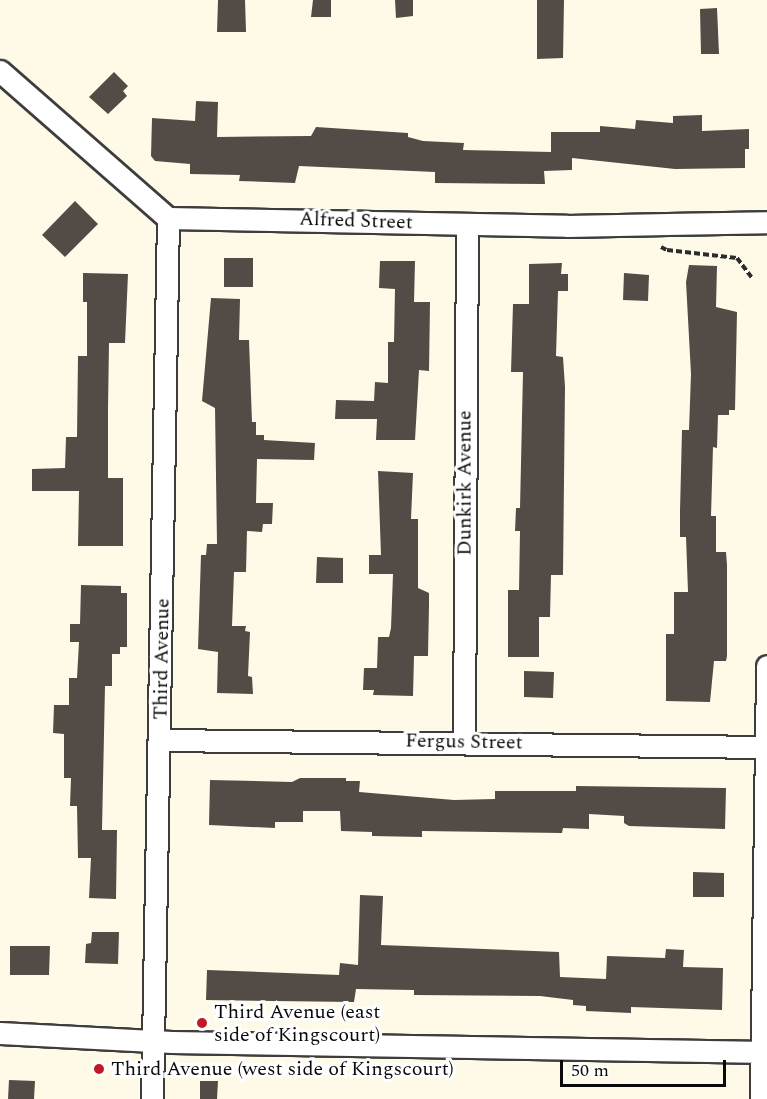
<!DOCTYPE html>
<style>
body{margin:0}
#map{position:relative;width:767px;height:1099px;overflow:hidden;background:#fffae7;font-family:Spectral,serif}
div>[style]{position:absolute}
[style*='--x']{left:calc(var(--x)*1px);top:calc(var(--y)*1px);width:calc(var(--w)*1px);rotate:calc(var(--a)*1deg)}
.building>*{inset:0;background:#534b46}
.path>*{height:4px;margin-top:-2px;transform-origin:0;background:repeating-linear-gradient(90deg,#2c2c2c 0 6px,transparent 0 9px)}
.roads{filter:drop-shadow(2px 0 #3d3d3d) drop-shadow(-2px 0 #3d3d3d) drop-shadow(0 2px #3d3d3d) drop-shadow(0 -2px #3d3d3d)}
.street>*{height:21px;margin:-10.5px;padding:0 10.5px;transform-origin:10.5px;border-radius:10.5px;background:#fff}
.dots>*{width:16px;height:16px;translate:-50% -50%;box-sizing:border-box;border:3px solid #fff;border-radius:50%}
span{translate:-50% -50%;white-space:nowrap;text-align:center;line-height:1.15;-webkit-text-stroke:6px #fff;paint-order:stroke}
.street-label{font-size:20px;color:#0a0a0a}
.poi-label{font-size:20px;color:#0a0a0a}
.left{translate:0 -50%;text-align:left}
.scale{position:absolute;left:560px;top:1060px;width:166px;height:27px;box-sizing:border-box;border:3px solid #0a0a0a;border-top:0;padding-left:8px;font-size:18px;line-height:21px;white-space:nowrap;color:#0a0a0a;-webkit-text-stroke:4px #fff;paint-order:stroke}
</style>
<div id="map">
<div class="building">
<div style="clip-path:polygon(218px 0,245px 0,246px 32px,217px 32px)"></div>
<div style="clip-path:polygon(313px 0,331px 0,331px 17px,311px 17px)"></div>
<div style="clip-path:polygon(395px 0,413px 0,413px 16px,396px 18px)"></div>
<div style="clip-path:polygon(537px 0,564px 0,563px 58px,537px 59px)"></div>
<div style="clip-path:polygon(717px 8px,719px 54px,701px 54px,700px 9px)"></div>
<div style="clip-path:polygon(114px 72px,128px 86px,123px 91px,127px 96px,108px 114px,89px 97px)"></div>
<div style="clip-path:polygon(196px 101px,218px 102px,217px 137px,311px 136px,316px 127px,408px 133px,408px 137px,423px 141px,464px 143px,463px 150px,551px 152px,551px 132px,600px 132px,600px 126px,635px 129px,636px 120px,673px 123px,673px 116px,702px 115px,702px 131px,749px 129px,749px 149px,745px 149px,745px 168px,675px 169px,572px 158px,572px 170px,544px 171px,545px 184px,435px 183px,435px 172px,299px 166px,295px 183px,239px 181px,240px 175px,190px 174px,190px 164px,155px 161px,151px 156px,152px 118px,195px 121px)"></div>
<div style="clip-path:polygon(75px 201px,98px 224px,65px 257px,42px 235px)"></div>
<div style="clip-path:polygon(224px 258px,253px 258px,253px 287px,224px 287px)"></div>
<div style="clip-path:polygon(380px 261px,415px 261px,414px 302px,430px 302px,429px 371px,419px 370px,415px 440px,376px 440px,377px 419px,335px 419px,336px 400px,374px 401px,375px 382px,388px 383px,388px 342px,394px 342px,395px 289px,379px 288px)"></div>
<div style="clip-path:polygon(562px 263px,561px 274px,568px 274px,568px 291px,558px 291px,556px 356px,563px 357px,565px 387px,563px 575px,551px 575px,550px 617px,539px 617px,539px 657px,508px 657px,508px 590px,519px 590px,520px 531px,515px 531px,516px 508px,520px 508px,523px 372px,511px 372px,513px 304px,529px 304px,529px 264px)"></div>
<div style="clip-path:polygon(689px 265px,717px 266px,716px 307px,737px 312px,735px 410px,729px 410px,729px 415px,718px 415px,717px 448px,713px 447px,711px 516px,716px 516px,716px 552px,726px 552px,727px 565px,727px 656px,726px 661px,714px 661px,710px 702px,666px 701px,666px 634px,674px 634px,674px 592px,688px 592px,686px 537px,680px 537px,680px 511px,682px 430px,689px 430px,691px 374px,686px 282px)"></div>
<div style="clip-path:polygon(83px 273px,128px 274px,125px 343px,109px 343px,108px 409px,108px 478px,123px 478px,123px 546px,78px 546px,79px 491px,32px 491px,32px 469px,65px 468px,66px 437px,77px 437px,78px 356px,87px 356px,87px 302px,83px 302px)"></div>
<div style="clip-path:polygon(624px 273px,649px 275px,648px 301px,623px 300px)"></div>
<div style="clip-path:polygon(211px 298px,240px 299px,239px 340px,249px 340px,252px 422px,256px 422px,256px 435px,264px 435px,264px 440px,315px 443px,314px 460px,257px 459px,256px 503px,273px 503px,272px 524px,263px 524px,262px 532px,247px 531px,246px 572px,234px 572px,232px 626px,246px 626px,245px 631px,250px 632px,248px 676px,252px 677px,253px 694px,217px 693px,218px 652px,198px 649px,201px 555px,206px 555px,207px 544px,217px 544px,215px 408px,202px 401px)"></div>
<div style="clip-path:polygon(378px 471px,413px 473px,411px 519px,418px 519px,418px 588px,429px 593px,429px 605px,428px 656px,414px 656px,413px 696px,373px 695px,374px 690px,363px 690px,364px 668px,377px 668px,378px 637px,389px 637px,391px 628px,393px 574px,369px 574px,369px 555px,381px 555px)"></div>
<div style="clip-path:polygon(317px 557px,343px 558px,343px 583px,316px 583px)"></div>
<div style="clip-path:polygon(81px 585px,121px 586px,121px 593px,127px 593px,127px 647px,120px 647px,120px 654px,112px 654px,112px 686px,105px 686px,102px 830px,117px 830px,116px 899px,89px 898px,91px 858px,78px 858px,77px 806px,70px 806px,71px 778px,64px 778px,64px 734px,53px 733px,54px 705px,69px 705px,69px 678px,77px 678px,79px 642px,70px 642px,70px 624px,80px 624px)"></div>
<div style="clip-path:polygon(524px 671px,554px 672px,553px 698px,524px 697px)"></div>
<div style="clip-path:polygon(300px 778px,346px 778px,346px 781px,360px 781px,359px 792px,454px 800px,495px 799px,495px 791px,576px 791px,576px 786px,726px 788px,725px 829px,629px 826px,624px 823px,624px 816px,589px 814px,589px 829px,563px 828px,562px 833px,422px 831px,422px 837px,372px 836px,372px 832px,341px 831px,340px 811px,303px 811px,303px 822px,275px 822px,275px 828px,209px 825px,210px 780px,292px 782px)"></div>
<div style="clip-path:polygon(693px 872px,724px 873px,724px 897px,693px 897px)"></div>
<div style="clip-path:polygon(360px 895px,383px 896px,381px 945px,559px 952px,560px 977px,606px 979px,607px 956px,665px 958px,666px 949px,684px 950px,683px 967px,723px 968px,722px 1010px,631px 1007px,631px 1013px,586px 1011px,586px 1006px,573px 1005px,573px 1000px,540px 996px,414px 995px,414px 990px,356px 989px,354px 1002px,206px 1000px,207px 970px,339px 975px,340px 963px,358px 965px)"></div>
<div style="clip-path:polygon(92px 932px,119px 932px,118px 964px,85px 963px,86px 944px,91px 943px)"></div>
<div style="clip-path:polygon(10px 946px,50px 946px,49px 975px,10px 975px)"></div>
<div style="clip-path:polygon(9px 1080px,35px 1081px,34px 1099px,8px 1099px)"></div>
<div style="clip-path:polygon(200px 1081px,218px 1081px,217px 1099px,200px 1099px)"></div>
</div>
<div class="path">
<div style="--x:661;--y:247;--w:7;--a:27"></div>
<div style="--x:667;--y:250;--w:70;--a:6.5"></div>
<div style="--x:737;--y:258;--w:26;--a:53"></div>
</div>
<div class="roads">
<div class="street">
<div style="--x:0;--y:71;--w:223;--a:41.2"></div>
<div style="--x:168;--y:218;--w:399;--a:1.1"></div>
<div style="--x:567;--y:226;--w:200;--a:-1.1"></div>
<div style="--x:161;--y:740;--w:606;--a:0.66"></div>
<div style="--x:464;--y:741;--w:516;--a:-89.67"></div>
<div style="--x:0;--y:1033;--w:172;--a:3"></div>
<div style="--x:172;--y:1042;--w:595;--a:0.96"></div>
<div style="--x:152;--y:1099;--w:881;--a:-88.96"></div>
<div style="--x:761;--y:1099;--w:433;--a:-89.2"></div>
</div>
</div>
<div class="dots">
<div style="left:202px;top:1023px;background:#c21a25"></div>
<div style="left:99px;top:1069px;background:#c21a25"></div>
</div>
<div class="street-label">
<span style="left:356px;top:221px;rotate:2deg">Alfred Street</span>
<span style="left:465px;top:483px;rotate:-90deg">Dunkirk Avenue</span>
<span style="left:162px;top:659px;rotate:-89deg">Third Avenue</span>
<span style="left:464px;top:742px;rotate:1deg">Fergus Street</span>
</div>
<div class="poi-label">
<span class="left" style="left:214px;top:1024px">Third Avenue (east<br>side of Kingscourt)</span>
<span class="left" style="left:111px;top:1069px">Third Avenue (west side of Kingscourt)</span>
</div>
<div class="scale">50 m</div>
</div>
